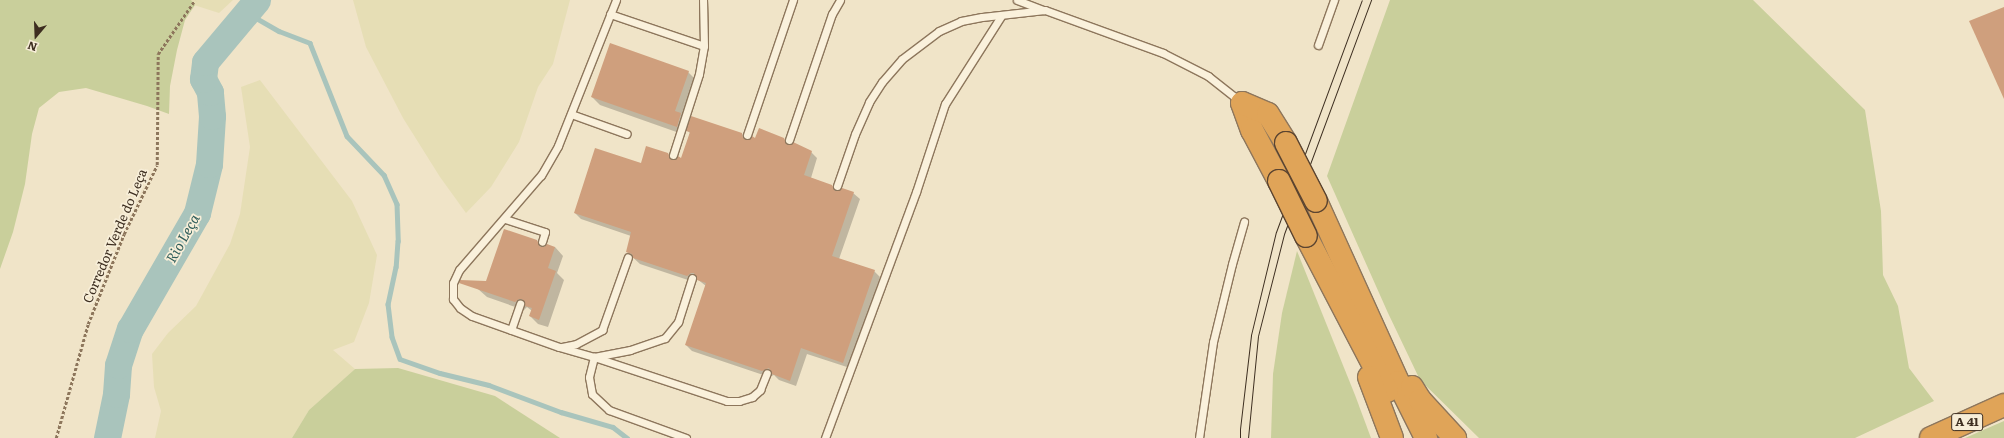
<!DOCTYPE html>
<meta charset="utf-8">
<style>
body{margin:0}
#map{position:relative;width:2004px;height:438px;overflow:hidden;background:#f0e4c8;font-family:Literata,serif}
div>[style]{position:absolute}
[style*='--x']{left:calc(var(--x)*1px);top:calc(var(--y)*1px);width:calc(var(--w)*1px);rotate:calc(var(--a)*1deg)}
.farmland>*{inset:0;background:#e6deb5}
.green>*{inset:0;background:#c9cf9b}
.shadow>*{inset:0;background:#0003}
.stream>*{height:4.5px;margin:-2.25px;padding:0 2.25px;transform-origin:2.25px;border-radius:2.25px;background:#a9c4bc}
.river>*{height:27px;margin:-13.5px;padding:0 13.5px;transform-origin:13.5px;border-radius:13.5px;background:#a9c4bc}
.building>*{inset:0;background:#cf9f7d}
.path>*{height:2.5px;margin-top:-1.25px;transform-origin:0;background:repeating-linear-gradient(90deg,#8d765c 0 3px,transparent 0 5px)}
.roads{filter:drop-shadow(1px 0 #8d765c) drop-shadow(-1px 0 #8d765c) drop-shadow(0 1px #8d765c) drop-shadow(0 -1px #8d765c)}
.service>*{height:7px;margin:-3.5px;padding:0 3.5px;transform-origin:3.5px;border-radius:3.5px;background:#faf1dc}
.motorway>*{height:22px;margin:-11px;padding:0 11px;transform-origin:11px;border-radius:11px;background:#e0a458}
.tram>*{height:1px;margin:-0.5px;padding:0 0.5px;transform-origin:0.5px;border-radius:0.5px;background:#3d2e20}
.bridges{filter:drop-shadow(1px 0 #5b4430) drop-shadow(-1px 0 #5b4430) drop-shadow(0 1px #5b4430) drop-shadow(0 -1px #5b4430)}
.motorway-bridge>*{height:22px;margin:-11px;padding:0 11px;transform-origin:11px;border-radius:11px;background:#e0a458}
span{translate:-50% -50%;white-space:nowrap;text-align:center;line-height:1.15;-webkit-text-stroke:3.5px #f7eed8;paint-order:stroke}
.shield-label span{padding:1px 3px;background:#f7eed8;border:1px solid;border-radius:3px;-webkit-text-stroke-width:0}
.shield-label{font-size:12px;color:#3d2e20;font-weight:700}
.street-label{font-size:13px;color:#3d2e20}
.water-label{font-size:14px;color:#2f5d5a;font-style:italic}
.north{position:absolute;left:16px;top:16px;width:40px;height:40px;-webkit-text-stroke:3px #f7eed8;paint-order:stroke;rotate:199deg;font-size:11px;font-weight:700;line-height:16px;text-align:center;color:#3d2e20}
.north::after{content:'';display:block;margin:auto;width:14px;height:18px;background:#3d2e20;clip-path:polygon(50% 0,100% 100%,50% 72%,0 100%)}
</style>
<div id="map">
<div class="farmland">
<div style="clip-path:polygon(191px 0,233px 0,219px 13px,194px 5px)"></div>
<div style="clip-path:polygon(353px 0,570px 0,553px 64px,538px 87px,519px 142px,491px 187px,466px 213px,440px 177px,403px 118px,366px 47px)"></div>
<div style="clip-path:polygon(260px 80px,352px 201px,377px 255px,369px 303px,354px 342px,333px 350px,355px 369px,309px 410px,292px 438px,155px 438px,161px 411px,154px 387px,152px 354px,168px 333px,196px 306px,230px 244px,240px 214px,250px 147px,241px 87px)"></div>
</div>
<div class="green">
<div style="clip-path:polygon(0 0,191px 0,195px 5px,185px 20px,177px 50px,170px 86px,169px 114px,147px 106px,86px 88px,59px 92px,39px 108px,32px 134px,25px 184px,13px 232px,0 269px)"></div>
<div style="clip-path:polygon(1390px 0,1753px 0,1865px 110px,1881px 211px,1883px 275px,1898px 306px,1909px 368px,1934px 401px,1855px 438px,1479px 438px,1420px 380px,1388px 313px,1327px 176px)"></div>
<div style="clip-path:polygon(1297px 251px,1355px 395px,1371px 438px,1271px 438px,1273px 374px,1282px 313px)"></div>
<div style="clip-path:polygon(398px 368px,495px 396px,560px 438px,292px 438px,309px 410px,355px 369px)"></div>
<div style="clip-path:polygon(2004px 421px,2004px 438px,1965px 438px)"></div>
</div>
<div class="shadow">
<div style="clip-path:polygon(688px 72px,696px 80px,683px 116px,690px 123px,742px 134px,748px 140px,784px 139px,789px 145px,811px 152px,817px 158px,811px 178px,832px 186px,838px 192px,853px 193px,860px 199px,839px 259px,874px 271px,880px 277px,850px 368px,807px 354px,796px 386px,779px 380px,774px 375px,769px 377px,692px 351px,686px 345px,706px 286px,697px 279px,694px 282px,640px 264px,627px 252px,631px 236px,581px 219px,575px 213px,641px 164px,668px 154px,675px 161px,682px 159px,690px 133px,686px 130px,685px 135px,600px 105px,592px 97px)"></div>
<div style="clip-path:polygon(537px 241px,544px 248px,555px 247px,563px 256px,557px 273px,564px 280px,548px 327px,538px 324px,530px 316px,532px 311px,527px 307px,524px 310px,487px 297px,478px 289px)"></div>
</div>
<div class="stream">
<div style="--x:246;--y:12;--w:38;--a:30"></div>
<div style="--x:279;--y:31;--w:33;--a:21"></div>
<div style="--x:310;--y:43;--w:100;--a:68.3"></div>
<div style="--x:347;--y:136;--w:54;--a:46.5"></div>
<div style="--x:384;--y:175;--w:32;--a:66"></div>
<div style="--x:397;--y:204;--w:37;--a:88"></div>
<div style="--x:398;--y:241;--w:26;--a:94"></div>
<div style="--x:396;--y:267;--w:38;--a:102"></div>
<div style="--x:388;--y:304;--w:33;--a:83"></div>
<div style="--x:392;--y:337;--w:23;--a:70"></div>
<div style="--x:400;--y:359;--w:42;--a:19.3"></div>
<div style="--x:440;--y:373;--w:50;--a:13.8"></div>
<div style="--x:489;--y:385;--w:77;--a:20.6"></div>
<div style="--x:561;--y:412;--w:54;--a:16.1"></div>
<div style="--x:613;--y:427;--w:18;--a:38"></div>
</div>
<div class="river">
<div style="--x:107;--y:438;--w:45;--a:-78.4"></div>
<div style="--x:116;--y:394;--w:29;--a:-86"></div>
<div style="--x:118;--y:365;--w:38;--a:-72"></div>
<div style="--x:130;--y:329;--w:134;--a:-60"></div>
<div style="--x:197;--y:213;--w:50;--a:-76.2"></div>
<div style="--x:209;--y:164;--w:48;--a:-86.4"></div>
<div style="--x:212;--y:116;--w:24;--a:-95"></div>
<div style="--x:210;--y:92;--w:15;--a:-118"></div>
<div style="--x:203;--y:79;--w:17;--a:-83"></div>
<div style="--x:205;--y:62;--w:81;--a:-50"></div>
</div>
<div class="building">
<div style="clip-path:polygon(2004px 7px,2004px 99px,1969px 21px)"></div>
<div style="clip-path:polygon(610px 43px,689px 71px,675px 111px,681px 113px,677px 127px,591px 97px)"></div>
<div style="clip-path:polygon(691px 116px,742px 133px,743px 138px,746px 140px,752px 136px,755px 138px,759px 128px,784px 138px,787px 145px,793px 142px,812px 151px,804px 175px,832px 185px,835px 191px,838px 191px,842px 188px,854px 192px,832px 256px,875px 270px,843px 363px,801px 348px,790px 381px,772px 374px,769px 368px,762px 371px,685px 345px,706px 283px,697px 280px,694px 273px,691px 273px,687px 276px,633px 258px,632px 254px,626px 252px,631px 232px,574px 213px,595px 148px,641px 163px,646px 146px,668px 153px,671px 160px,674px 160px,678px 156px,681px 158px,690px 132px,686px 131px)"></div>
<div style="clip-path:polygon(504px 229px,537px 240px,540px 247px,544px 247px,547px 244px,555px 247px,548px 268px,556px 271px,539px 320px,529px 316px,532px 308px,525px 306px,522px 299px,519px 299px,515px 302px,459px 283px,460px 280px,486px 281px)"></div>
</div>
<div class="path">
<div style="--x:56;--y:438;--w:118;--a:-74.3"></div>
<div style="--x:88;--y:324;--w:97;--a:-68.2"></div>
<div style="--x:124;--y:234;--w:76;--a:-64.4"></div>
<div style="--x:157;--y:165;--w:111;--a:-89.5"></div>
<div style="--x:158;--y:54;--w:65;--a:-55.6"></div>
</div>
<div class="roads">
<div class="service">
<div style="--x:616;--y:0;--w:157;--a:111.7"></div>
<div style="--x:558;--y:146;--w:34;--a:120"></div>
<div style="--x:541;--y:175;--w:125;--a:130.8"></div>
<div style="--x:459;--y:270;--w:14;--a:115"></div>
<div style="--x:453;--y:283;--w:16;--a:90"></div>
<div style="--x:453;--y:299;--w:11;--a:52"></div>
<div style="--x:460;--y:308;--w:14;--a:34"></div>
<div style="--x:472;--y:316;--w:92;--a:19.6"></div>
<div style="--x:559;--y:347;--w:36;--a:16"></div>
<div style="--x:594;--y:357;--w:140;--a:18.3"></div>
<div style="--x:727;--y:401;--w:12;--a:0"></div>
<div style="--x:739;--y:401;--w:14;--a:-17"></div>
<div style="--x:752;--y:397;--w:11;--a:-41"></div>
<div style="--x:760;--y:390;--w:18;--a:-68"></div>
<div style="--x:1017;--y:0;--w:28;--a:21"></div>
<div style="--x:610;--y:14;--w:99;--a:18.8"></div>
<div style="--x:1318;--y:45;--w:48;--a:-70.4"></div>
<div style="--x:571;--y:114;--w:59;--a:19.7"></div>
<div style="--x:747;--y:135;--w:143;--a:-71.2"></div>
<div style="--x:789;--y:140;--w:133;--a:-71.2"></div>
<div style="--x:832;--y:14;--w:16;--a:-60"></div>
<div style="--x:673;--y:155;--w:85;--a:-72.2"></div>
<div style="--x:699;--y:74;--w:28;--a:-80"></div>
<div style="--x:704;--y:46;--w:46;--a:-91.2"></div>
<div style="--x:837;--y:186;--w:55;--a:-70.9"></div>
<div style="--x:855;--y:134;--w:35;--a:-66"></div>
<div style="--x:869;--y:102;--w:24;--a:-57"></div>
<div style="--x:882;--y:82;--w:30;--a:-49"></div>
<div style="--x:902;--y:59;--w:46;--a:-37.1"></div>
<div style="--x:939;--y:31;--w:24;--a:-24"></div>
<div style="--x:961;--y:21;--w:21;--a:-11"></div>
<div style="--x:982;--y:17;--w:63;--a:-6.3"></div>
<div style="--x:1045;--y:10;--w:126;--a:20"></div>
<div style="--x:1163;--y:53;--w:51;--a:27.1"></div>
<div style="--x:1208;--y:76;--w:42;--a:38.2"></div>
<div style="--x:505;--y:219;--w:42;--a:18"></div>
<div style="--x:545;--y:232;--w:10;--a:107"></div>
<div style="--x:511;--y:330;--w:28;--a:-71"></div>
<div style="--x:562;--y:347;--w:14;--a:-12"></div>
<div style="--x:576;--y:344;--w:30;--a:-28"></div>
<div style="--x:602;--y:330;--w:77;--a:-70.4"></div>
<div style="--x:686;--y:438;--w:82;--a:-160"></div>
<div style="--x:609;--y:410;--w:23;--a:-137"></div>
<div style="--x:592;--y:394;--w:17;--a:-100"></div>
<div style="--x:589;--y:377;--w:21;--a:-76"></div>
<div style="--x:594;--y:357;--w:37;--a:-11"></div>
<div style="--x:630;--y:350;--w:37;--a:-19"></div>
<div style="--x:665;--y:338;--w:21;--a:-51"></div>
<div style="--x:678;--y:322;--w:46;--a:-72.3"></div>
<div style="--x:825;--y:438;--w:262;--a:-69.7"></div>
<div style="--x:916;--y:192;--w:93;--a:-71.8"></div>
<div style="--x:945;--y:104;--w:104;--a:-57.5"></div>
<div style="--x:1199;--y:438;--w:97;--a:-81.7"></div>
<div style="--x:1213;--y:342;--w:80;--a:-76.3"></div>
<div style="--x:1232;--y:264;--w:44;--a:-74.1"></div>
</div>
<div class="motorway">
<div style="--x:1242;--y:103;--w:29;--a:70"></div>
<div style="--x:1252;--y:130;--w:58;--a:62.1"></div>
<div style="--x:1242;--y:103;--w:28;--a:23"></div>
<div style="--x:1268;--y:114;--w:34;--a:58"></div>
<div style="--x:1316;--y:201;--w:199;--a:65.6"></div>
<div style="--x:1398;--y:382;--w:63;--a:63.4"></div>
<div style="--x:1306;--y:236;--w:175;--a:62.4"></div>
<div style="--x:1369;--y:377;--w:65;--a:69.3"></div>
<div style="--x:1412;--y:387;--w:15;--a:58"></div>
<div style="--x:1420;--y:400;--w:52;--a:47.4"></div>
<div style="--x:1931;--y:438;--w:80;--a:-24.3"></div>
</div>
</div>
<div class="tram">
<div style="--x:1240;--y:438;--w:9;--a:-90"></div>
<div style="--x:1240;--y:429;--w:95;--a:-83.3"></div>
<div style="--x:1251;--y:335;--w:106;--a:-76.4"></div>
<div style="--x:1276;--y:232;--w:247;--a:-69.7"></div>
<div style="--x:1248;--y:438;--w:102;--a:-84.4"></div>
<div style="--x:1258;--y:336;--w:105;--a:-75.7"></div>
<div style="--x:1284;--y:234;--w:250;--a:-69.6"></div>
</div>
<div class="bridges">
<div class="motorway-bridge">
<div style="--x:1286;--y:143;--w:65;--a:62.7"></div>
<div style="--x:1279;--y:181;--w:61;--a:63.9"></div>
</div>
</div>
<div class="shield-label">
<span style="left:1967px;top:422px">A 41</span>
</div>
<div class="street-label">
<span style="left:115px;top:236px;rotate:-67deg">Corredor Verde do Leça</span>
</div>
<div class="water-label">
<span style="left:182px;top:238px;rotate:-61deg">Rio Leça</span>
</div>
<div class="north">N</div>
</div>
